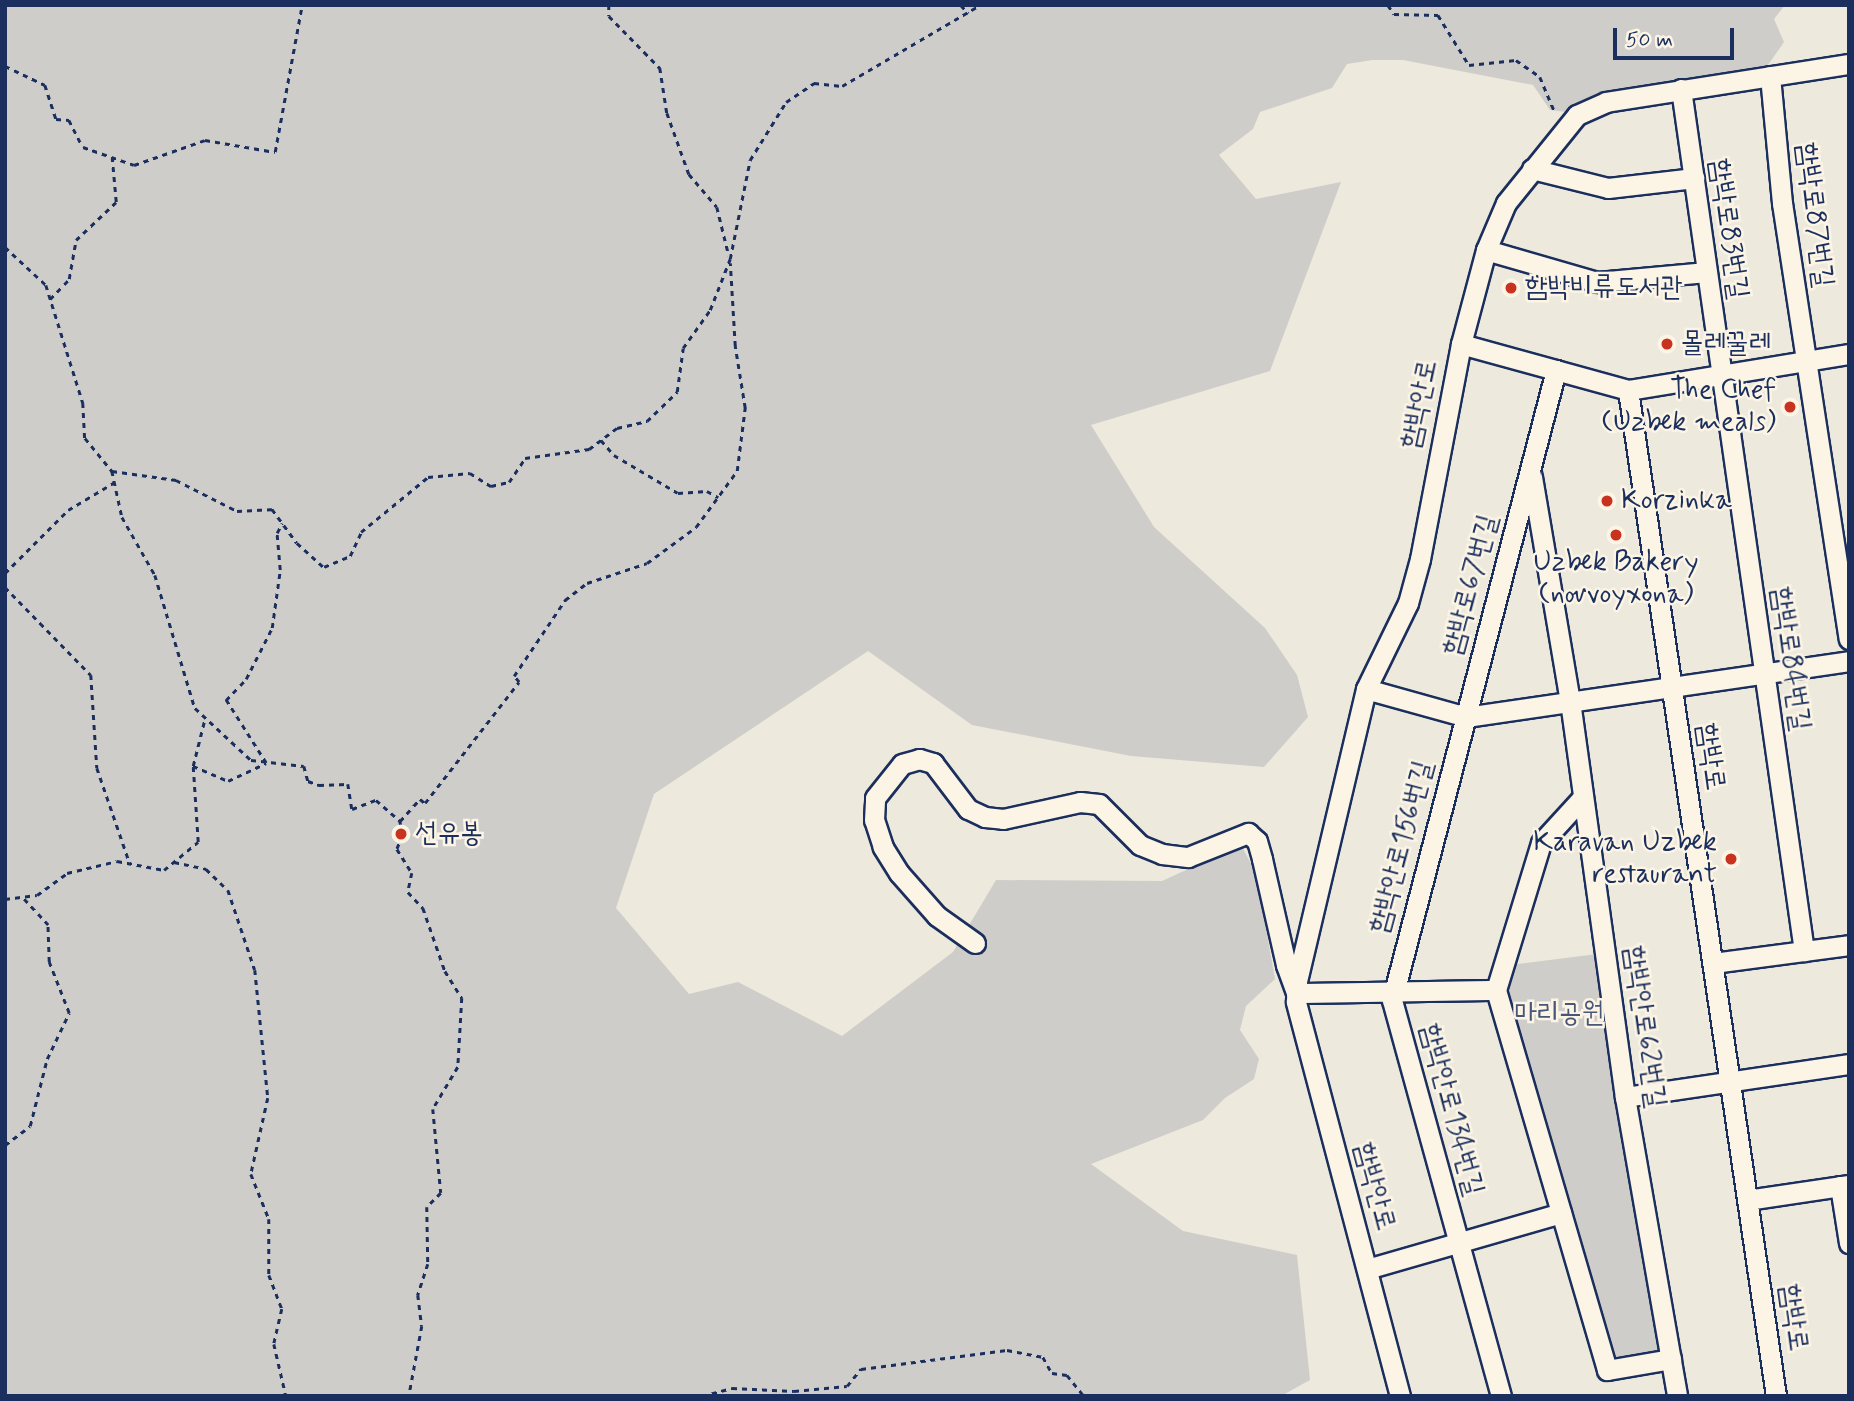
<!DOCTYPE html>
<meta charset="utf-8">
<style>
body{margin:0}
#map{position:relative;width:1854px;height:1401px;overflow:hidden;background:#eee9dd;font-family:Mynerve,"Poor Story",sans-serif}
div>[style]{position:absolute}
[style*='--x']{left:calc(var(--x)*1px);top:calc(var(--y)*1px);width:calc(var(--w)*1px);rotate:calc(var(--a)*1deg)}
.green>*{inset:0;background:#cfcdca}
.path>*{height:2.5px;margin-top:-1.25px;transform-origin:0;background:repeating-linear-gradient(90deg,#1b2f5e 0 5px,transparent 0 10px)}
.roads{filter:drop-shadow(2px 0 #1b2f5e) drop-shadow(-2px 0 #1b2f5e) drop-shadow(0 2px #1b2f5e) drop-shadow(0 -2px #1b2f5e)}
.minor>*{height:19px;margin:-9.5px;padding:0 9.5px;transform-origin:9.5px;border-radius:9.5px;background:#fcf5e5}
.dots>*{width:19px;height:19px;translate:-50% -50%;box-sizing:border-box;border:4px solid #fcf5e5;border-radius:50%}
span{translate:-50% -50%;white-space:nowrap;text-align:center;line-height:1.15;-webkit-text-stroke:5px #fcf5e5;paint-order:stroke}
.street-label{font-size:28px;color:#1b2f5e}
.poi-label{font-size:28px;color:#1b2f5e}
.left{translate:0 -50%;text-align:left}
.right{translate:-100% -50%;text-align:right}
.park-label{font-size:28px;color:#485679}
.frame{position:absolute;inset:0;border:7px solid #1b2f5e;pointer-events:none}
.scale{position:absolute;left:1613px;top:28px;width:121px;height:32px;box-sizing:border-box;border:4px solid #1b2f5e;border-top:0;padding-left:9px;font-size:21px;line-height:24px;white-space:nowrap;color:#1b2f5e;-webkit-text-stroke:5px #fcf5e5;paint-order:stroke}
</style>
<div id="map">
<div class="green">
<div style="clip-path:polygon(5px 5px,1785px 5px,1774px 19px,1784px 42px,1766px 68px,1698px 76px,1658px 90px,1566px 112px,1550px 110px,1533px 85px,1403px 60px,1372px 60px,1347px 64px,1332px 88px,1260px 112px,1253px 129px,1219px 155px,1256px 199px,1341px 182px,1270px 371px,1091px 425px,1154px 527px,1265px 628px,1297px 675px,1308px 717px,1264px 767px,1131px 756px,972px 725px,868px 651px,654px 794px,616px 908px,689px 994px,738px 982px,842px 1036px,953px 952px,996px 880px,1162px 881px,1241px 845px,1256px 873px,1275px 979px,1246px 1006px,1240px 1030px,1259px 1059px,1254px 1079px,1225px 1098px,1203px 1120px,1091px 1164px,1183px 1231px,1297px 1255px,1310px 1380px,1281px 1396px,5px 1396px)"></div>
<div style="clip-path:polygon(1605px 953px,1671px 1359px,1607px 1370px,1496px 990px,1503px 966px)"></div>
</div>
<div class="path">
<div style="--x:609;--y:5;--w:11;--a:90"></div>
<div style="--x:609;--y:16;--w:73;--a:45.6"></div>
<div style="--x:660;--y:68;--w:46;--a:81.2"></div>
<div style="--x:667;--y:113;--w:65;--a:70.2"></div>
<div style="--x:689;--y:174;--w:43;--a:49.7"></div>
<div style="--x:717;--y:207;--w:50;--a:76.2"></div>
<div style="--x:961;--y:5;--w:11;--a:49"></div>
<div style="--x:1388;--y:5;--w:11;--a:56"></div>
<div style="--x:1394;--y:14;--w:44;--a:1.3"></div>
<div style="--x:1438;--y:15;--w:59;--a:58.2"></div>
<div style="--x:1469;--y:65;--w:47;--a:-6.1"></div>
<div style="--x:1516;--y:60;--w:29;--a:35"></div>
<div style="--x:1540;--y:77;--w:38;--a:67"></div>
<div style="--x:5;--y:66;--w:44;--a:25.4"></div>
<div style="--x:45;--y:85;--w:36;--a:72"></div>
<div style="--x:56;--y:119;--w:13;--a:4"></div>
<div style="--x:69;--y:120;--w:30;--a:63"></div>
<div style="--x:83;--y:147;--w:54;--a:19.4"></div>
<div style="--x:134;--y:165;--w:75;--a:-19.4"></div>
<div style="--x:205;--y:140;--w:71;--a:9.7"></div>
<div style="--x:275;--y:152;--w:149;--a:-79.6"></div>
<div style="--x:5;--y:247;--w:56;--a:42.8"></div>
<div style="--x:46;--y:285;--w:124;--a:72.6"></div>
<div style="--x:83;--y:403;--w:35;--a:87"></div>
<div style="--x:85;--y:438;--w:43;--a:50.7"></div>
<div style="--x:112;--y:471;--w:47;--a:77.7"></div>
<div style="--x:122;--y:517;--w:67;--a:60.4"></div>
<div style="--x:155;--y:575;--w:139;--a:73.3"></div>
<div style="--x:195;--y:708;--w:76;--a:42.9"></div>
<div style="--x:251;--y:760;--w:53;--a:6.5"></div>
<div style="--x:304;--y:766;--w:16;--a:75"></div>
<div style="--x:308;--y:781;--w:12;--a:20"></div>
<div style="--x:319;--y:785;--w:29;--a:-2"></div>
<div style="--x:348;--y:784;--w:25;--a:81"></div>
<div style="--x:352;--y:809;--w:26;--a:-21"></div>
<div style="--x:376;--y:800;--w:32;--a:41"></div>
<div style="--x:400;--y:821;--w:14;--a:78"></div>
<div style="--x:403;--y:835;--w:15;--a:113"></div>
<div style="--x:397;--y:849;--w:28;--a:58"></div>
<div style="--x:412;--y:873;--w:19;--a:102"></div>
<div style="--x:408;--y:892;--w:22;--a:47"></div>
<div style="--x:423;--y:908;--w:67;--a:70.8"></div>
<div style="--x:445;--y:971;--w:32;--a:58"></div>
<div style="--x:462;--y:998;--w:69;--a:93.3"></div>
<div style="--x:458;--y:1067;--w:49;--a:120.8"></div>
<div style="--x:433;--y:1109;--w:84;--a:84.6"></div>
<div style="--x:441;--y:1193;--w:20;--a:135"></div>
<div style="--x:427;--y:1207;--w:57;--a:89"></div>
<div style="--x:428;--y:1264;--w:33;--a:108"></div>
<div style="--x:418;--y:1295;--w:31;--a:83"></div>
<div style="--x:422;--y:1326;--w:71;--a:100.5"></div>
<div style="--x:50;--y:299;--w:28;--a:-46"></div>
<div style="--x:69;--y:279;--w:40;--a:-80"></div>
<div style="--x:76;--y:240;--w:55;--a:-43.5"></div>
<div style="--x:116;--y:202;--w:44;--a:-95.2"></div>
<div style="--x:601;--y:440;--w:20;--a:49"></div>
<div style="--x:614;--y:455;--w:74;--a:30.7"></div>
<div style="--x:678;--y:493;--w:29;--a:-4"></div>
<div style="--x:707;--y:491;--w:13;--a:29"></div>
<div style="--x:112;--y:471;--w:65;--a:8"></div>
<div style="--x:176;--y:480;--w:68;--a:26.9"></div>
<div style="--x:237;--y:511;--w:35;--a:-3"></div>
<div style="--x:272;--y:509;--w:42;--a:53.7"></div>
<div style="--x:297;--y:543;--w:36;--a:42"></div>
<div style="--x:324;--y:567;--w:28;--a:-23"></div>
<div style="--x:350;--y:556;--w:26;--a:-65"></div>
<div style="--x:361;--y:532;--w:87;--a:-39.4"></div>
<div style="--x:428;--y:477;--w:42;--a:-5.4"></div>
<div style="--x:470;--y:473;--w:25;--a:32"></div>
<div style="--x:491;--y:486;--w:18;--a:-13"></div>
<div style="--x:509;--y:482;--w:29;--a:-56"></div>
<div style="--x:525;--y:458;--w:65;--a:-8"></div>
<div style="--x:589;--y:449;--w:35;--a:-37"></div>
<div style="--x:617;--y:428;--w:31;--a:-13"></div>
<div style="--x:647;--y:421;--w:42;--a:-44"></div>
<div style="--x:677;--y:392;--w:44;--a:-82.2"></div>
<div style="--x:683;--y:348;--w:47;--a:-54.6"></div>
<div style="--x:710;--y:310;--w:55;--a:-68.6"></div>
<div style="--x:730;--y:259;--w:101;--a:-78.6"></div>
<div style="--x:750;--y:160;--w:68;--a:-58.2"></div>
<div style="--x:786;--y:102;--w:34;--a:-34"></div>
<div style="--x:814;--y:83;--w:28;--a:6"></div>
<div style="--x:842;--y:86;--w:160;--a:-30.4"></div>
<div style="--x:5;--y:573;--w:89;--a:-45"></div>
<div style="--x:68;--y:510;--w:55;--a:-30.8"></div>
<div style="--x:5;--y:587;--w:123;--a:45.7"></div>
<div style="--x:91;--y:675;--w:93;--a:86.3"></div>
<div style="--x:97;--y:768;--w:102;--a:71"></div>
<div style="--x:193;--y:766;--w:38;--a:23"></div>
<div style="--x:228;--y:781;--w:42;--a:-25.3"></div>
<div style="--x:266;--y:763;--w:75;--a:-122.4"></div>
<div style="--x:226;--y:700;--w:29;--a:-46"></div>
<div style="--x:246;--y:679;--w:57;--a:-63"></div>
<div style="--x:272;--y:628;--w:59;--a:-82.1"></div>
<div style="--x:280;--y:570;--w:37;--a:-95"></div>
<div style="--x:277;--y:533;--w:11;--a:-63"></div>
<div style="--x:400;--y:821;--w:30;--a:-48"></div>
<div style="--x:420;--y:799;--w:6;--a:39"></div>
<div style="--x:425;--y:803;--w:153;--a:-52.2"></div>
<div style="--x:519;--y:682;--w:8;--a:-130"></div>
<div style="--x:514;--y:676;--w:92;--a:-56.1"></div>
<div style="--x:565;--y:600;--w:28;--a:-38"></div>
<div style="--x:587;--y:583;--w:63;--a:-18.4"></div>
<div style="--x:647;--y:563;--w:61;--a:-36.3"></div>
<div style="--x:696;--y:527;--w:69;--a:-53.8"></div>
<div style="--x:737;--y:471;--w:64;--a:-82.8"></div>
<div style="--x:745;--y:408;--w:63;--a:-99.2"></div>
<div style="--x:735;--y:346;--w:83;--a:-93.4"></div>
<div style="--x:174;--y:862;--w:33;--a:12"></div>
<div style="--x:206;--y:869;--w:30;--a:44"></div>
<div style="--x:228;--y:890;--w:84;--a:71.4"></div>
<div style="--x:255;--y:970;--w:129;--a:84.2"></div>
<div style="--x:268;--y:1098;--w:78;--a:102.6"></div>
<div style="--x:251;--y:1174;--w:48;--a:68.2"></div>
<div style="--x:269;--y:1219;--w:56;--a:90"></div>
<div style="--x:269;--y:1275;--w:36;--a:69"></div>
<div style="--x:282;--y:1309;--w:36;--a:103"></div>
<div style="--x:274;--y:1344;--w:53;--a:77"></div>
<div style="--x:5;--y:899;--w:32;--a:-7"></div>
<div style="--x:37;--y:895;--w:37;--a:-36"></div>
<div style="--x:67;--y:873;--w:51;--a:-13.5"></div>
<div style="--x:117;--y:861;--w:48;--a:10.8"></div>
<div style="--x:164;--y:870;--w:44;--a:-39.5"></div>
<div style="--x:198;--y:842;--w:76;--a:-93.8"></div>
<div style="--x:193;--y:766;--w:49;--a:-76"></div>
<div style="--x:5;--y:1145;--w:31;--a:-37"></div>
<div style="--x:30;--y:1126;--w:69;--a:-75.8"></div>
<div style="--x:47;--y:1059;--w:51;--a:-64.4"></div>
<div style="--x:69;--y:1013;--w:55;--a:-111.4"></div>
<div style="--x:49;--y:962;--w:37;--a:-92"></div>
<div style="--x:48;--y:925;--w:38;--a:-133"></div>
<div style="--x:702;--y:1396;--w:31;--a:-15"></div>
<div style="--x:732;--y:1388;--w:62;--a:2.8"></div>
<div style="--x:794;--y:1391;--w:53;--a:-5.4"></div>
<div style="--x:847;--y:1386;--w:22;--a:-51"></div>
<div style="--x:861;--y:1369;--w:147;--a:-7.4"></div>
<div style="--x:1007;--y:1350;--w:37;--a:11"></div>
<div style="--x:1043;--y:1357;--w:18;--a:61"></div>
<div style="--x:1052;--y:1373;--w:15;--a:8"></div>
<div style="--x:1067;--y:1375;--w:27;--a:51"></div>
</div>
<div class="roads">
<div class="minor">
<div style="--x:1770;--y:76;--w:128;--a:84.6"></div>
<div style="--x:1782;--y:203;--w:441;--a:81.3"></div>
<div style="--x:1681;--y:89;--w:871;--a:81.88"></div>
<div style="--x:1532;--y:169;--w:78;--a:14"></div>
<div style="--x:1608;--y:188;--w:87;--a:-6.6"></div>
<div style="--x:1486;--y:250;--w:116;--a:16.1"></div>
<div style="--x:1597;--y:282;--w:110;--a:-5.2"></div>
<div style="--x:1461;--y:344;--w:173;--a:15.4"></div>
<div style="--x:1532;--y:477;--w:227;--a:80.4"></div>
<div style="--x:1570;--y:701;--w:400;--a:82.1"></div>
<div style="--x:1625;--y:1097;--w:303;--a:80.1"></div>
<div style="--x:1366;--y:689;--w:104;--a:15.6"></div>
<div style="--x:1466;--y:717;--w:387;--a:-8.3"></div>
<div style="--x:975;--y:943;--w:47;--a:-144.6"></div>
<div style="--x:937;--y:916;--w:57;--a:-131.5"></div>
<div style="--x:899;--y:873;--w:31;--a:-122"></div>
<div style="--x:883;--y:847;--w:28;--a:-108"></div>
<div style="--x:874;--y:820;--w:22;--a:-87"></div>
<div style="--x:875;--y:798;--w:43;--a:-51.5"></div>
<div style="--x:902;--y:764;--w:18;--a:-16"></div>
<div style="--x:919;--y:759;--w:15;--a:16"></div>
<div style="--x:933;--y:763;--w:58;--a:52.7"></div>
<div style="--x:968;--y:809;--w:19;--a:25"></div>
<div style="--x:985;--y:817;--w:18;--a:6"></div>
<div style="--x:1003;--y:819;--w:79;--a:-12.4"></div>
<div style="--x:1080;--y:802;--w:19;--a:6"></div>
<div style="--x:1099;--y:804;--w:58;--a:45"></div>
<div style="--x:1140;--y:845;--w:24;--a:22"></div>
<div style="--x:1162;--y:854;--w:26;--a:7"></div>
<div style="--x:1188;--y:857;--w:65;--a:-21.8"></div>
<div style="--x:1248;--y:833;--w:12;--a:42"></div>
<div style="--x:1257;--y:841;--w:19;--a:74"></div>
<div style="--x:1262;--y:859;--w:109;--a:77.2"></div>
<div style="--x:1286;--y:965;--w:30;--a:70"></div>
<div style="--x:1296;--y:993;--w:200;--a:-0.9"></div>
<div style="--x:1713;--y:963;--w:137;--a:-7.5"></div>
<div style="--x:1496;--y:990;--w:396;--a:73.7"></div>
<div style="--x:1607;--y:1370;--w:65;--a:-9.8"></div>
<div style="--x:1496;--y:990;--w:154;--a:-73"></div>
<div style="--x:1541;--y:843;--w:62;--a:-47.6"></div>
<div style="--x:1625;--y:1097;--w:226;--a:-8.4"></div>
<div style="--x:1840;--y:1186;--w:58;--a:81"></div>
<div style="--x:1747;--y:1200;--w:103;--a:-8.4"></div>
<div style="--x:1367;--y:1269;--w:202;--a:-16.1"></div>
<div style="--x:1400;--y:1396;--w:408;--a:-104.8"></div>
<div style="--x:1296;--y:1001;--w:20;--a:-87"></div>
<div style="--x:1297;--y:981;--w:300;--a:-76.7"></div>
<div style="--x:1366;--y:689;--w:96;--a:-64"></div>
<div style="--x:1408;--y:603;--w:46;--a:-74.7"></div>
<div style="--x:1420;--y:559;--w:219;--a:-79.2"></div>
<div style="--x:1461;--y:344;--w:97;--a:-75.1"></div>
<div style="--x:1486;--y:250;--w:51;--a:-66.9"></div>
<div style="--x:1506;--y:203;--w:113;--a:-51.1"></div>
<div style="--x:1577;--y:115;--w:32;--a:-24"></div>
<div style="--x:1606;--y:102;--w:246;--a:-8.9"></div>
<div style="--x:1501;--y:1396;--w:411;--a:-105.4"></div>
<div style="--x:1392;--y:1000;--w:651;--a:-75.41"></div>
<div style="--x:1776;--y:1396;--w:1017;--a:-98.37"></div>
<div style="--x:1628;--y:390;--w:224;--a:-9.3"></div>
</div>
</div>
<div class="dots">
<div style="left:1511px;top:288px;background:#c8321e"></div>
<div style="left:1667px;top:344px;background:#c8321e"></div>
<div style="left:1790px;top:407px;background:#c8321e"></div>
<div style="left:1607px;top:501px;background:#c8321e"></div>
<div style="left:1616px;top:535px;background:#c8321e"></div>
<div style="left:401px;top:834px;background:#c8321e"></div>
<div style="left:1731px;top:859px;background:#c8321e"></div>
</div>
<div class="street-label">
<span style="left:1814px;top:215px;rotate:83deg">함박로87번길</span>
<span style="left:1728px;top:229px;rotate:82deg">함박로83번길</span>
<span style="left:1420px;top:404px;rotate:-78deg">함박안로</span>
<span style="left:1471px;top:585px;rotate:-75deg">함박로67번길</span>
<span style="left:1790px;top:659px;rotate:82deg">함박로84번길</span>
<span style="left:1710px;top:757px;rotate:82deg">함박로</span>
<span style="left:1402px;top:847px;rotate:-75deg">함박안로156번길</span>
<span style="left:1644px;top:1027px;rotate:82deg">함박안로62번길</span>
<span style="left:1451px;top:1110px;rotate:75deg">함박안로134번길</span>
<span style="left:1374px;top:1187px;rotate:75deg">함박안로</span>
<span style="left:1793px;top:1318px;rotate:82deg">함박로</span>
</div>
<div class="poi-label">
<span class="left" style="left:1525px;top:288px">함박비류도서관</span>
<span class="left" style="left:1681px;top:344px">몰레꿀레</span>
<span class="right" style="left:1776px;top:407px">The Chef<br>(Uzbek meals)</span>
<span class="left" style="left:1621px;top:501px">Korzinka</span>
<span style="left:1616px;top:579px">Uzbek Bakery<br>(novvoyxona)</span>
<span class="left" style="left:415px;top:834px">선유봉</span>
<span class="right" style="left:1717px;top:859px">Karavan Uzbek<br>restaurant</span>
</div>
<div class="park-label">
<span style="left:1559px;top:1014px">마리공원</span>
</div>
<div class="frame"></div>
<div class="scale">50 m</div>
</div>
